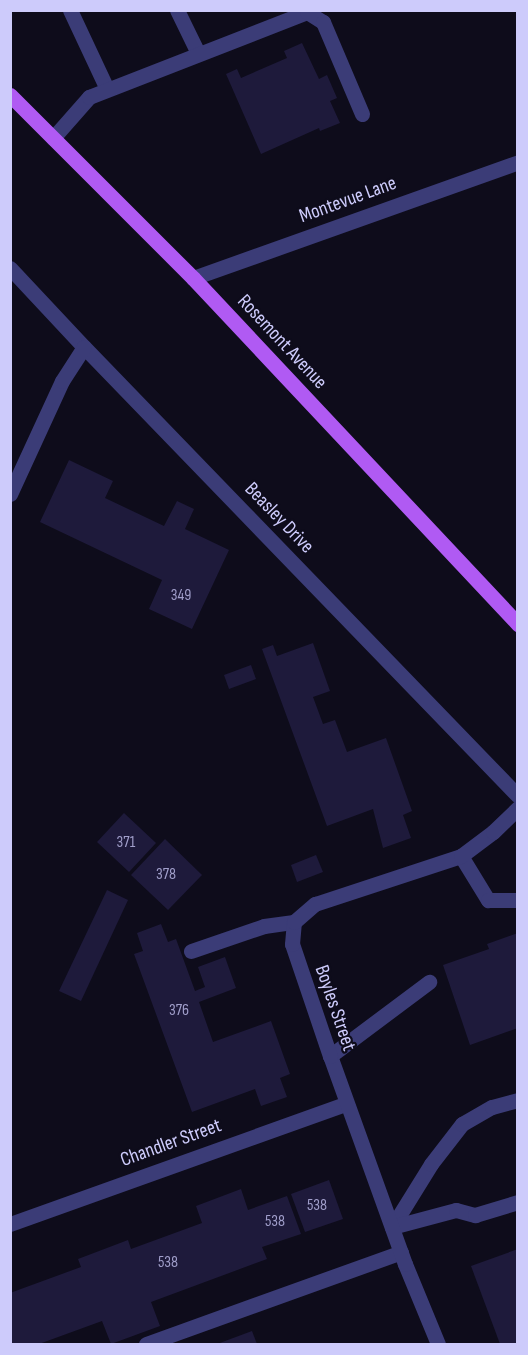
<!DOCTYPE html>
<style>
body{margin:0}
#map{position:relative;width:528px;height:1355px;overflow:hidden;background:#0e0c1b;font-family:"Sofia Sans Condensed",sans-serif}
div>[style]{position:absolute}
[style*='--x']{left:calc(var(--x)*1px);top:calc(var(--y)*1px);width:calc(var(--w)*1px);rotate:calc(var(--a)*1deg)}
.building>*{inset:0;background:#1e1a3b}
.minor>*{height:15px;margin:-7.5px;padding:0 7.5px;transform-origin:7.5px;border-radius:7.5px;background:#3b3c77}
.major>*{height:15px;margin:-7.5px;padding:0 7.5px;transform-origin:7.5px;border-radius:7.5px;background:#b05af3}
span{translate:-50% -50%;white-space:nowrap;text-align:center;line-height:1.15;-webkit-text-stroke:4.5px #0e0c1b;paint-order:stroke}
.number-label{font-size:16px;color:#a19fcb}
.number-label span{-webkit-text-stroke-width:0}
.street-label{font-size:20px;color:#cdcbfb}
.frame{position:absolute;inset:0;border:12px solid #cdcbfb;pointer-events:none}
</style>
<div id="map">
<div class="building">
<div style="clip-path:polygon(302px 43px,319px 79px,327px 75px,337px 98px,330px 101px,340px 123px,320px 131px,319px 128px,261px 154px,226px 74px,237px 69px,241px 78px,287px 58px,284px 51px)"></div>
<div style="clip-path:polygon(69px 460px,113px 481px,105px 498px,164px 526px,177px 501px,194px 509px,185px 529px,229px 550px,192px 629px,149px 609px,162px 580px,40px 522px)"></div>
<div style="clip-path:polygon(313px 643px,330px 691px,313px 697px,323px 724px,335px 720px,347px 752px,386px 738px,412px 811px,403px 815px,411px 838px,383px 848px,373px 809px,327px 826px,262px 649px,273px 645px,277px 656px)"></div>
<div style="clip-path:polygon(251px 665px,256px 679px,229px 689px,224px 675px)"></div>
<div style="clip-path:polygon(124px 813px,156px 843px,129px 872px,97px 842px)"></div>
<div style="clip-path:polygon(165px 839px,202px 875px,168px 910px,131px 875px)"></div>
<div style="clip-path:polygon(316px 855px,323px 872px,297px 882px,291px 865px)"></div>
<div style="clip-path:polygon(107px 890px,128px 900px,81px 1001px,59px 991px)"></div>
<div style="clip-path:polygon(161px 924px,168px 942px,176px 939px,195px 991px,205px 987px,198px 967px,225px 957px,236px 988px,199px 1002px,213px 1042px,271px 1021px,290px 1074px,280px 1078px,287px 1097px,261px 1106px,255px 1089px,192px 1112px,134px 954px,143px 951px,137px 933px)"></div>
<div style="clip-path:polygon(518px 933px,518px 1028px,470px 1045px,443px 965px,489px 949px,487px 944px)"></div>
<div style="clip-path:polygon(329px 1180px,343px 1219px,305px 1232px,291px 1194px)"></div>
<div style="clip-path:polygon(241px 1189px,248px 1210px,287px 1196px,301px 1234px,262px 1247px,267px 1259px,151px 1302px,160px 1326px,111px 1344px,102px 1321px,39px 1344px,10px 1344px,10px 1293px,81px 1267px,78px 1259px,128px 1240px,131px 1249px,202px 1223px,196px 1206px)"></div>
<div style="clip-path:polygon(518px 1249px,518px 1344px,500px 1344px,471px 1266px)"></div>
<div style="clip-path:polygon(252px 1331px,257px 1344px,217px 1344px)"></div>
</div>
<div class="minor">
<div style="--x:70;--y:10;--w:87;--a:64.9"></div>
<div style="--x:177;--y:10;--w:48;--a:64"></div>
<div style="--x:53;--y:138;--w:55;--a:-48.7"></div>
<div style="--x:89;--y:97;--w:234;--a:-21.3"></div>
<div style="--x:307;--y:12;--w:19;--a:32"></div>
<div style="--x:323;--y:22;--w:100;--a:67"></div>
<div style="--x:10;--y:268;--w:108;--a:46.9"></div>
<div style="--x:84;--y:347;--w:624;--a:45.97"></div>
<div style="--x:193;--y:278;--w:345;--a:-19.6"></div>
<div style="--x:10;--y:494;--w:124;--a:-65.3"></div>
<div style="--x:62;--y:381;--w:40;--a:-57.1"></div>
<div style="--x:461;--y:856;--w:52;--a:58.5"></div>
<div style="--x:488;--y:900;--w:30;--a:0"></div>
<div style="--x:191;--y:951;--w:77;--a:-18.9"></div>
<div style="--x:264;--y:926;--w:30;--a:-8"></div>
<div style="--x:330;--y:1056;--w:124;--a:-36.8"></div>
<div style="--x:10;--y:1224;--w:357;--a:-19.7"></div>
<div style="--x:392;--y:1227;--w:74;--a:-58.2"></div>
<div style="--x:431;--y:1164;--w:51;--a:-52.2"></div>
<div style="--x:462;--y:1124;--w:34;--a:-30"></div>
<div style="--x:492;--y:1107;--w:27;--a:-15"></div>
<div style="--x:392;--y:1227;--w:66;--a:-14.9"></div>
<div style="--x:456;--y:1210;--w:20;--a:15"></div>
<div style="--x:475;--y:1215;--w:45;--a:-16.8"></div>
<div style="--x:146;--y:1344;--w:271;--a:-19.8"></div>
<div style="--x:438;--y:1344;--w:87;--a:-112.4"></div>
<div style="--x:405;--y:1264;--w:221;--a:-109.8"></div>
<div style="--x:330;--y:1056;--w:118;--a:-108.7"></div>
<div style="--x:292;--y:944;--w:22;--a:-85"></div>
<div style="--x:294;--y:922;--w:28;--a:-41"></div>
<div style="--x:315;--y:904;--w:154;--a:-18.2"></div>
<div style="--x:461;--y:856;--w:40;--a:-37"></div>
<div style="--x:493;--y:832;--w:35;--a:-44"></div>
</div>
<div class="major">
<div style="--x:10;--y:95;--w:259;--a:45"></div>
<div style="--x:193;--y:278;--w:475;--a:46.8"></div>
</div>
<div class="number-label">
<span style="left:181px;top:596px">349</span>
<span style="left:126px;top:843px">371</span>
<span style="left:166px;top:875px">378</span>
<span style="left:179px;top:1011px">376</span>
<span style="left:317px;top:1206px">538</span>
<span style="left:275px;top:1222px">538</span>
<span style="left:168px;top:1263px">538</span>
</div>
<div class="street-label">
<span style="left:348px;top:200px;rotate:-20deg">Montevue Lane</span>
<span style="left:282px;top:342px;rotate:47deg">Rosemont Avenue</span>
<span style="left:279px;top:518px;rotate:46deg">Beasley Drive</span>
<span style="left:335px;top:1008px;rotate:71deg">Boyles Street</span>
<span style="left:171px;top:1143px;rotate:-20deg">Chandler Street</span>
</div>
<div class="frame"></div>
</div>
